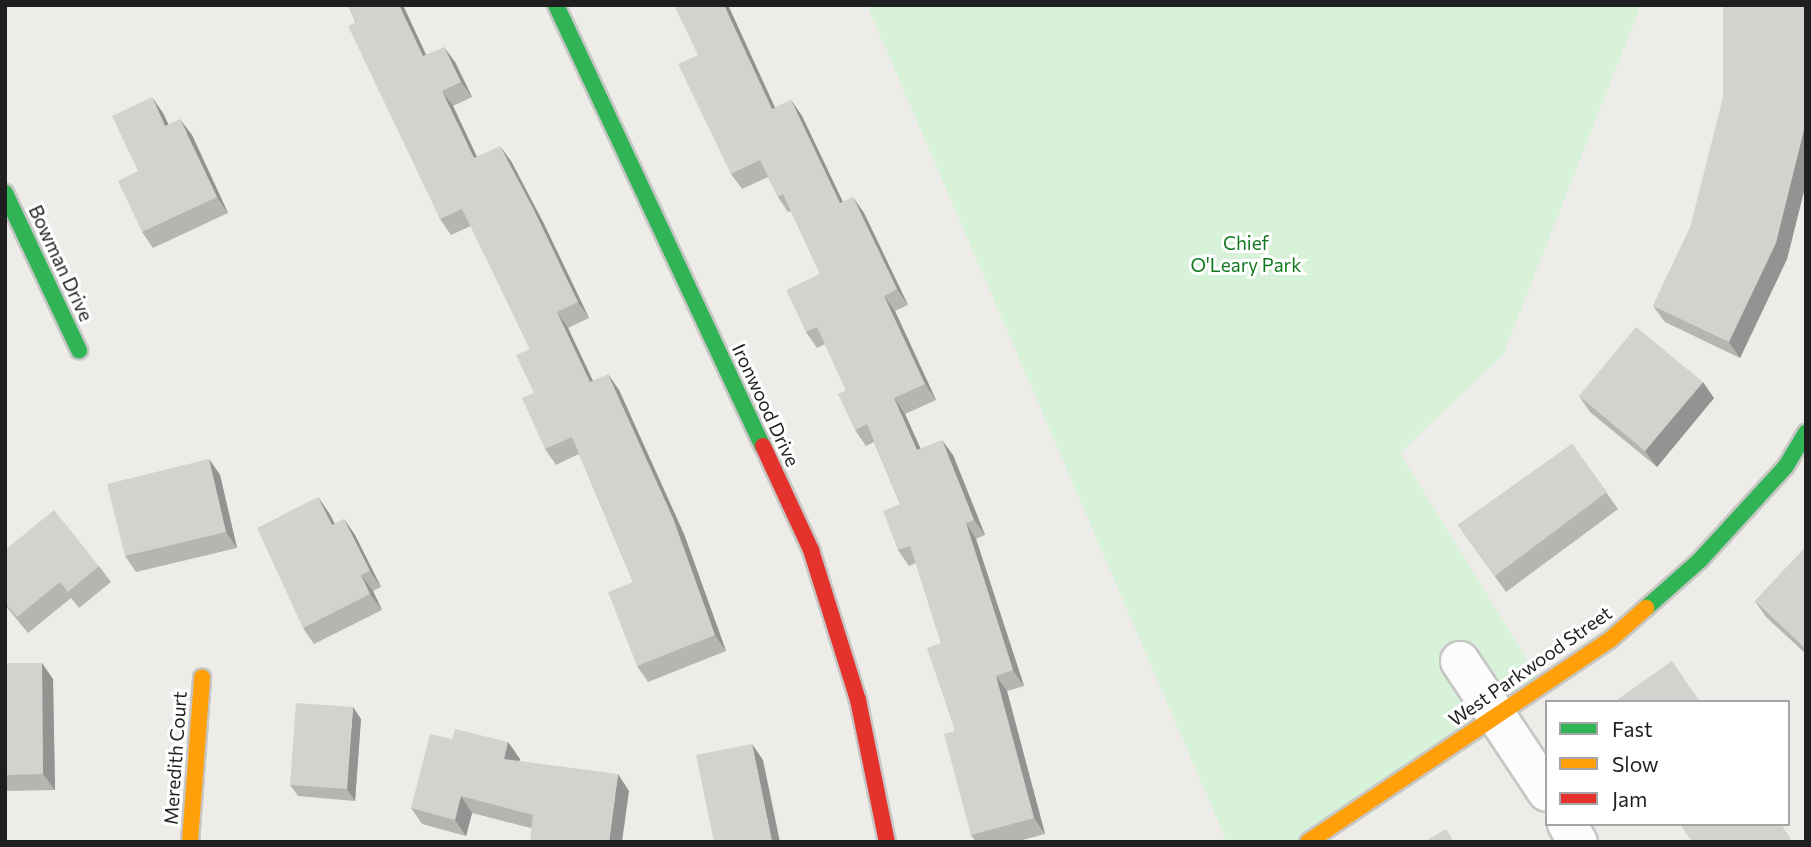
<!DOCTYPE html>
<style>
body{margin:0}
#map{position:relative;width:1811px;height:847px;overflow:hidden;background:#eeece8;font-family:Commissioner,sans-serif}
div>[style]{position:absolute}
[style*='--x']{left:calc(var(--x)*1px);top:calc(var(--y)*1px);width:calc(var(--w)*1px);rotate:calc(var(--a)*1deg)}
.park>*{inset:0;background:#d8f2d9}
.roads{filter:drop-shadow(2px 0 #c6c6c4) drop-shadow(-2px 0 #c6c6c4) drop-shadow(0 2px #c6c6c4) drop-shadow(0 -2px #c6c6c4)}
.street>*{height:38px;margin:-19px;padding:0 19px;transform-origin:19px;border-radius:19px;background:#fcfcfc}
.fast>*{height:16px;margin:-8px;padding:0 8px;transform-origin:8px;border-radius:8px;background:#30b455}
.slow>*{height:16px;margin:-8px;padding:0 8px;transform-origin:8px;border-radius:8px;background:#ff9f0a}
.jam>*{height:16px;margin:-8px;padding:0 8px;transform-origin:8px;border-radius:8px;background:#e5322d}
.wall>*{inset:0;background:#b6b5b2}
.shaded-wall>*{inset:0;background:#949391}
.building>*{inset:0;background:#d4d2cf}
span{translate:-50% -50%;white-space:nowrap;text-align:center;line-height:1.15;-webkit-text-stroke:6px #fff;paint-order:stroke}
.park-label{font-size:19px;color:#117a20}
.street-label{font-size:19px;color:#1f1f1f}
.frame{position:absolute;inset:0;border:7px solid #1f1f1f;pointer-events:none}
.legend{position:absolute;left:1545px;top:700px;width:245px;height:126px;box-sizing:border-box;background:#fff;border:2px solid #a5a5a5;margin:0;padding:9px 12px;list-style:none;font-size:21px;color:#1f1f1f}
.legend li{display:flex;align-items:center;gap:14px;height:35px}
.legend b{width:35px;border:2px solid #a5a5a5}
</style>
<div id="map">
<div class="park">
<div style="clip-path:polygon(867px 5px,1641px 5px,1503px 355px,1400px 453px,1543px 685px,1308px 842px,1227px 842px)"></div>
</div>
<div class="roads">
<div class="street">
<div style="--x:1460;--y:661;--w:157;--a:56.4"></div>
<div style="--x:1567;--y:824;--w:21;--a:59"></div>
</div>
<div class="fast">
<div style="--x:556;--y:5;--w:487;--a:64.9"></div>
<div style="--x:5;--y:193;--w:174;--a:64.8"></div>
<div style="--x:1646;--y:608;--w:72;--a:-41.6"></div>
<div style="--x:1700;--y:560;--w:127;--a:-47.5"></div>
<div style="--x:1786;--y:466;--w:39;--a:-59"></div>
</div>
<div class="slow">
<div style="--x:190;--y:842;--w:165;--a:-85.8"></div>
<div style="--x:1308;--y:842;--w:365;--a:-33.8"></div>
<div style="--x:1611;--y:639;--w:47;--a:-41.5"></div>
</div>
<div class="jam">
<div style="--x:763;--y:446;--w:115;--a:65.2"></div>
<div style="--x:811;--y:550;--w:157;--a:72.6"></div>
<div style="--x:858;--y:700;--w:145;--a:78.5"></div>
</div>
</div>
<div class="wall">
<div style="clip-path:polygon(348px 5px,403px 5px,426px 55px,455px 62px,472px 97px,453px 106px,477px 157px,511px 161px,544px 224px,589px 318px,568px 328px,593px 381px,619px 390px,684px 534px,726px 651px,648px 682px,637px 666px,633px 582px,579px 454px,556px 465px,545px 449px,534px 393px,530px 349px,471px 226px,451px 235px,440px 219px)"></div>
<div style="clip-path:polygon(728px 5px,775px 108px,791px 100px,802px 116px,843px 202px,864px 213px,908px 305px,895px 311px,936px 400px,905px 414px,920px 448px,953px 455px,985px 535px,976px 539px,1024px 686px,1007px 691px,1045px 834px,1015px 842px,976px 842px,971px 835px,941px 643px,916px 563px,909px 566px,898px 550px,900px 504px,874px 442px,866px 446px,855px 430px,846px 390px,825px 344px,817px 348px,806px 332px,820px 274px,791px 211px,788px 212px,778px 197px,768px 177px,742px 189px,731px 174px,698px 55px)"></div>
<div style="clip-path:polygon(1806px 5px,1806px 183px,1787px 259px,1740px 358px,1665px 322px,1653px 306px,1690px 228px)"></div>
<div style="clip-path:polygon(163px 113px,168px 125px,192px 135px,228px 213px,153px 248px,142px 232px,138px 171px)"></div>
<div style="clip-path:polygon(1579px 396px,1714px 398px,1657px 467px,1590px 412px)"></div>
<div style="clip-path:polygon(1572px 444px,1618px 509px,1506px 592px,1458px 525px)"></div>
<div style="clip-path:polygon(209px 459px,220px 475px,237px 548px,136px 572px,125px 556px)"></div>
<div style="clip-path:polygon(318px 497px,329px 513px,335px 524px,344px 519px,355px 535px,381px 587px,373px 591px,382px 610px,314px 644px,303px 628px)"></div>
<div style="clip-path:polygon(1806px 547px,1806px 654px,1766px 617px,1755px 601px)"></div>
<div style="clip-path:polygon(5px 550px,99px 566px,111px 582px,79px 608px,71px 598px,28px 633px,5px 605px)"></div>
<div style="clip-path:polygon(5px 663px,53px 679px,55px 790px,5px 791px)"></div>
<div style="clip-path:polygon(361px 719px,355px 801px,298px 796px,290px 785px)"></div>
<div style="clip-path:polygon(452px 739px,508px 742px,520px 759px,519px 761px,629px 791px,531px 828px,472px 813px,466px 836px,422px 824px,411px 808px)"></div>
</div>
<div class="shaded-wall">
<div style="clip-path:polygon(399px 5px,403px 5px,434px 72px,423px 56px)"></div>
<div style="clip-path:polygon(724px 5px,728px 5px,783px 125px,772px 109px)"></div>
<div style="clip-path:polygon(444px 47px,455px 62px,472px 97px,461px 82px)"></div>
<div style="clip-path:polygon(442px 91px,453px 106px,485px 174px,474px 158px)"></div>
<div style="clip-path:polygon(152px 97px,163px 113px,177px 142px,165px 126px)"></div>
<div style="clip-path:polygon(791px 100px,802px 116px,851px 219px,840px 203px)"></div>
<div style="clip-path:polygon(180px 119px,192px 135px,228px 213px,217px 197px)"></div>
<div style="clip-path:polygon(1806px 122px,1806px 183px,1787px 259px,1740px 358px,1729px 342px)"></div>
<div style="clip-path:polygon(500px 146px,511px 161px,544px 224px,589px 318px,578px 302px)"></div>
<div style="clip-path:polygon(853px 197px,864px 213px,908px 305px,897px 289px)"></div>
<div style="clip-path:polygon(884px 296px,895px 311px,936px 400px,925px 384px)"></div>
<div style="clip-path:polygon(557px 312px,568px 328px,601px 398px,590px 382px)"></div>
<div style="clip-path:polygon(608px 374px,619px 390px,684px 534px,726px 651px,715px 635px)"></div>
<div style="clip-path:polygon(1703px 382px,1714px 398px,1657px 467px,1645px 451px)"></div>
<div style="clip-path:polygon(894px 398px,905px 414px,928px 465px,917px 450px)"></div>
<div style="clip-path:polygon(942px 440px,953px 455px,985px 535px,974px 520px)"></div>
<div style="clip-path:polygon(209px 459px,220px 475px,237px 548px,226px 532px)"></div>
<div style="clip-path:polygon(318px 497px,329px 513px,344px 541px,332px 525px)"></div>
<div style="clip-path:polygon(344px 519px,355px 535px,381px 587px,370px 571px)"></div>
<div style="clip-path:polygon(966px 523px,976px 539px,1024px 686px,1013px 670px)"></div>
<div style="clip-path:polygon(361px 575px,373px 591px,382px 610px,370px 594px)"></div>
<div style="clip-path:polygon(42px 663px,53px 679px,55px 790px,43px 774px)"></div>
<div style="clip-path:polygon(996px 676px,1007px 691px,1045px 834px,1034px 818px)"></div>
<div style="clip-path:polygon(353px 707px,361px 719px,355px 801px,347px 789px)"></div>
<div style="clip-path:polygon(508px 742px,520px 759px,515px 775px,504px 759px)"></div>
<div style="clip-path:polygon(752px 744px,763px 760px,780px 842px,772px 842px)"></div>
<div style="clip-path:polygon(618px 774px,629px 791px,622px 842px,609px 842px)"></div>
<div style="clip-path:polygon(461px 796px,472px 813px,466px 836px,455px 820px)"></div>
</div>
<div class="building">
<div style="clip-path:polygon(348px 5px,399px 5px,423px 56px,444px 47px,461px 82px,442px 91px,474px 158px,500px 146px,533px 208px,578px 302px,557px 312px,590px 382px,608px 374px,673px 518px,715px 635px,637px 666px,608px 592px,633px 582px,572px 437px,545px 449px,522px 398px,534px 393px,516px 355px,530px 349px,462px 209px,440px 219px,348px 26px,356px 22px)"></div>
<div style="clip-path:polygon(674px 5px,724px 5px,772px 109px,791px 100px,840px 203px,853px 197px,897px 289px,884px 296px,925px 384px,894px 398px,917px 450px,942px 440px,974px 520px,966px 523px,1013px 670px,996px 676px,1034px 818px,971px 835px,944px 734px,955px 731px,927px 648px,941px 643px,910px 546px,898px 550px,883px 511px,900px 504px,867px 424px,855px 430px,838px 394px,846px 390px,817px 327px,806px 332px,786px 290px,820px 274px,783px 194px,778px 197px,760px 160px,731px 174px,678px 64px,698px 55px)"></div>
<div style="clip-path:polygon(1723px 5px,1806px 5px,1806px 122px,1776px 243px,1729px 342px,1653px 306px,1690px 228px,1723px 97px)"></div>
<div style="clip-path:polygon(152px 97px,165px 126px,180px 119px,217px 197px,142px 232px,118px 181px,138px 171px,112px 116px)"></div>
<div style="clip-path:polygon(1636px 327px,1703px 382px,1645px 451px,1579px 396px)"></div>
<div style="clip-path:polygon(1572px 444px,1607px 492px,1495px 576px,1458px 525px)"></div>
<div style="clip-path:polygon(209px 459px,226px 532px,125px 556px,107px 484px)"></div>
<div style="clip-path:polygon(318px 497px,332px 525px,344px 519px,370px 571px,361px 575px,370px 594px,303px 628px,257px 528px)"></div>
<div style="clip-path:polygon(54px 510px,99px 566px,68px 592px,60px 582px,17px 617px,5px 603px,5px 550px)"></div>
<div style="clip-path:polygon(1806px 547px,1806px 649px,1755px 601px)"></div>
<div style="clip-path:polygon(1672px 661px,1700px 702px,1614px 702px)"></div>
<div style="clip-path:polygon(5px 663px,42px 663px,43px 774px,5px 775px)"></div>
<div style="clip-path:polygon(296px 703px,353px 707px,347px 789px,290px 785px)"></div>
<div style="clip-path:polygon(455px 729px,508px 742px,504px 759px,618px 774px,609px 842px,530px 842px,533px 815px,461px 796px,455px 820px,411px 808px,430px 734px,452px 739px)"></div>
<div style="clip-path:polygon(752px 744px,772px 842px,714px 842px,696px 755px)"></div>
<div style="clip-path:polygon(1680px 824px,1781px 824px,1791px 839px,1786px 842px,1692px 842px)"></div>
<div style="clip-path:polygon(1446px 829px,1454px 842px,1424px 842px)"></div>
</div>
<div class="park-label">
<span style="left:1246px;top:254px">Chief<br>O'Leary Park</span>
</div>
<div class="street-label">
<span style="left:61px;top:263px;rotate:65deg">Bowman Drive</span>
<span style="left:766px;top:405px;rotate:65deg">Ironwood Drive</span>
<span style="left:1530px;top:666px;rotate:-35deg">West Parkwood Street</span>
<span style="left:175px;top:758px;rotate:-86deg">Meredith Court</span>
</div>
<div class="frame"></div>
<ul class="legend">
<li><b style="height:9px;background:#30b455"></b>Fast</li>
<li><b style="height:9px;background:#ff9f0a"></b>Slow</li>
<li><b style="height:9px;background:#e5322d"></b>Jam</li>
</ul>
</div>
